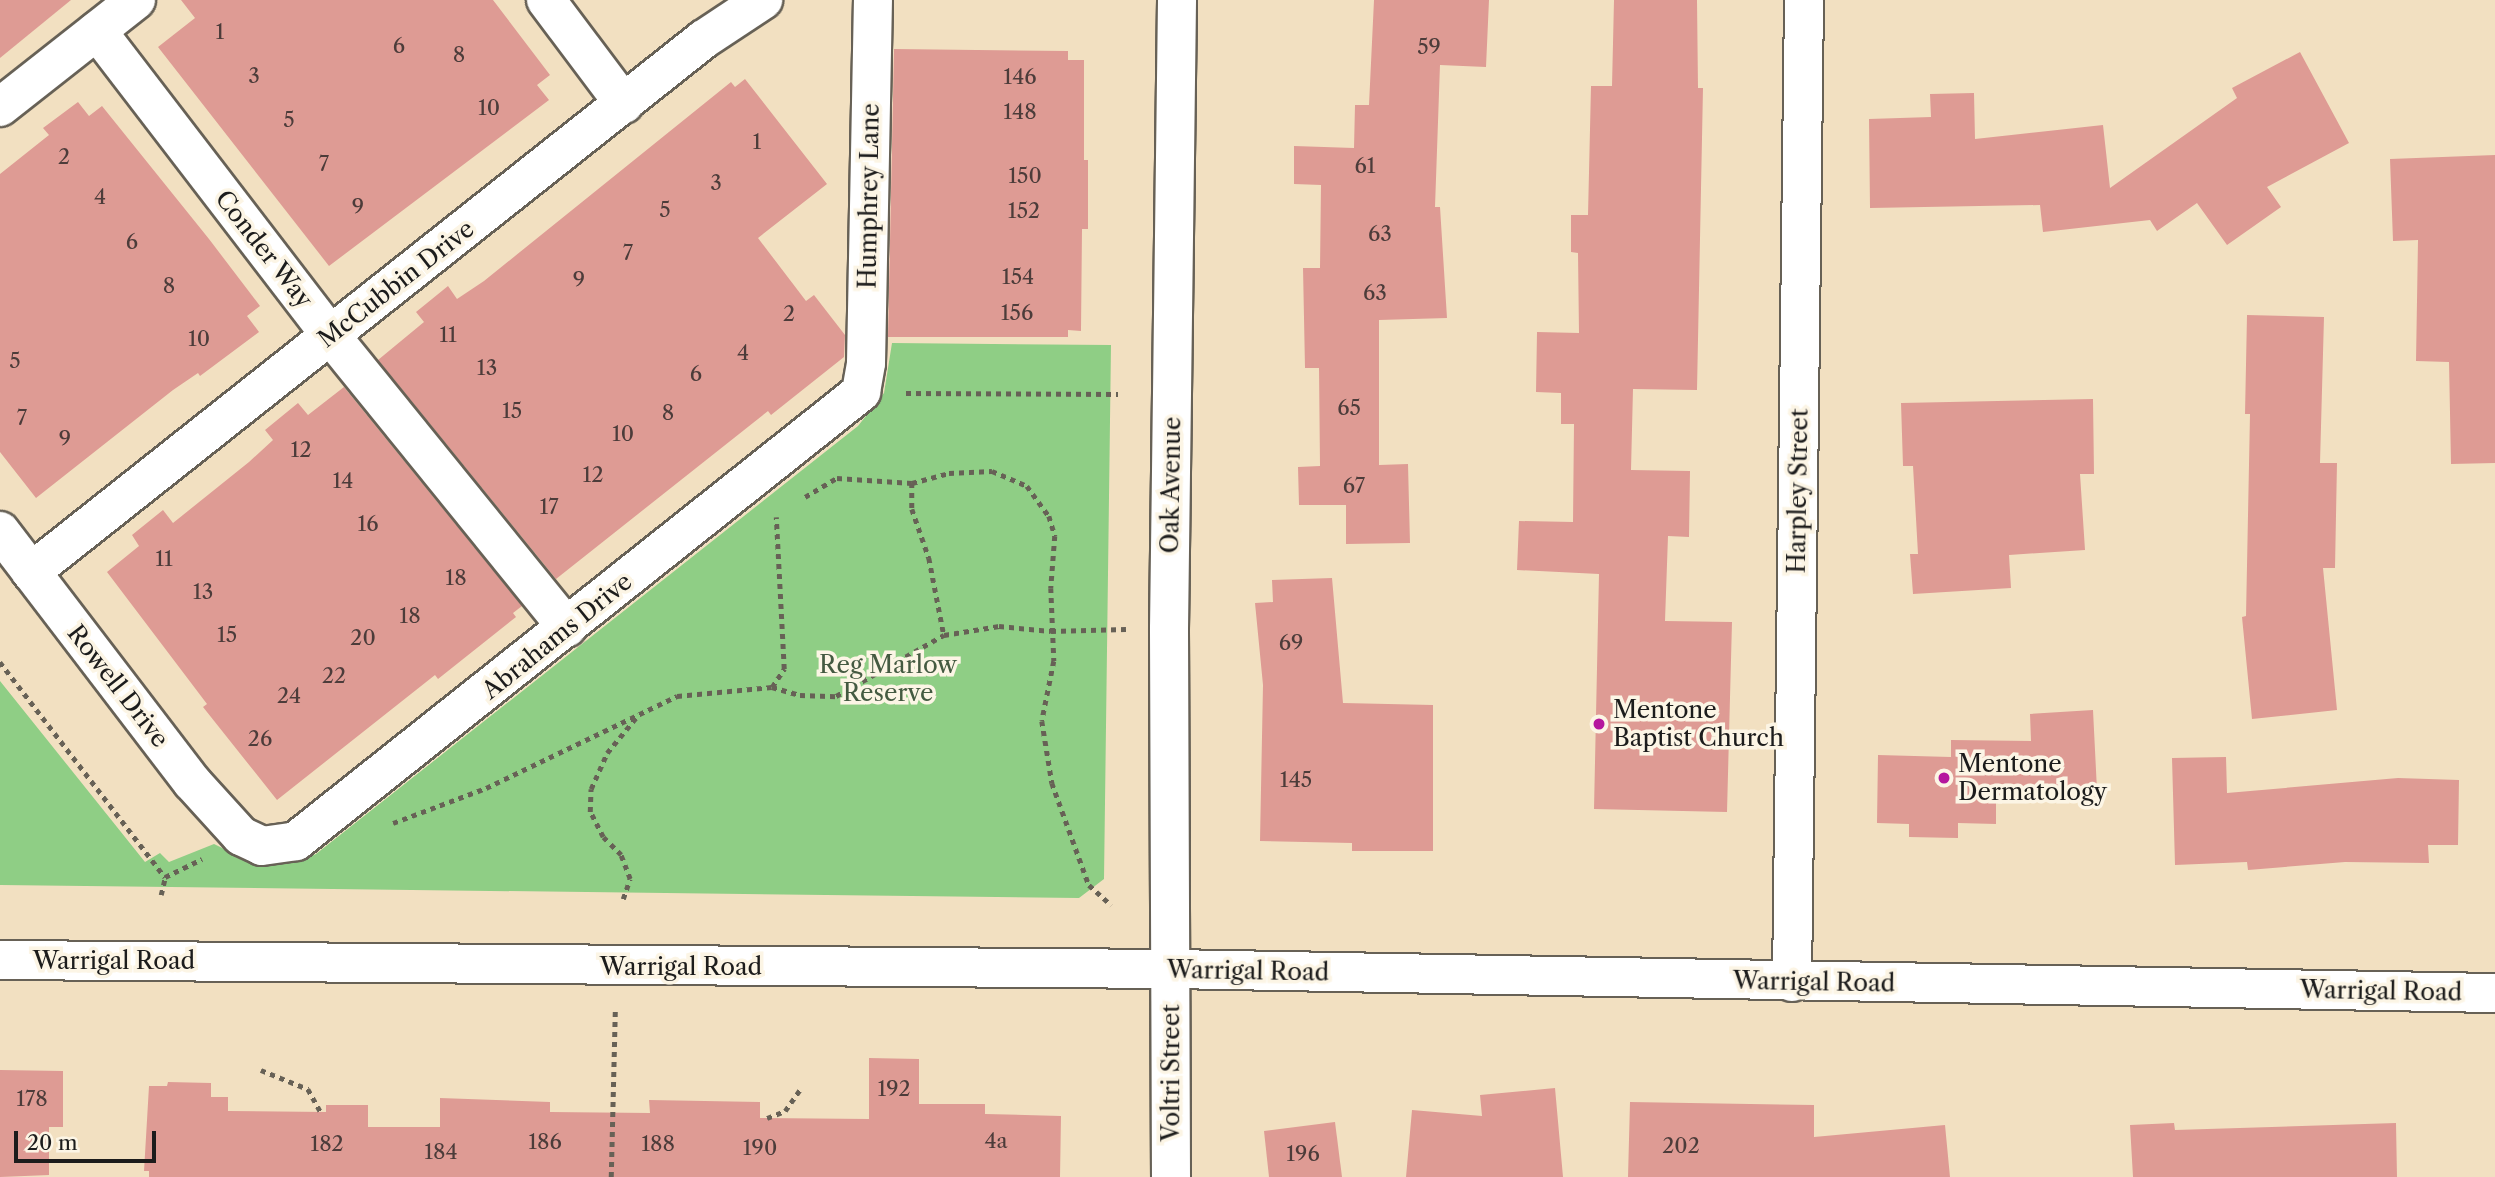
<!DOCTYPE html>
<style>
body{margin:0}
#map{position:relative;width:2495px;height:1177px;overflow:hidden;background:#f2e0c1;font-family:"Libre Caslon Text",serif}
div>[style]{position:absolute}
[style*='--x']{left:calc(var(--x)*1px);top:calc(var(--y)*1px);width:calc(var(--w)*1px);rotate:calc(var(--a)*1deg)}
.green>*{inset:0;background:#8fce85}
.building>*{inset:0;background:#de9b94}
.path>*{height:4.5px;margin-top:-2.25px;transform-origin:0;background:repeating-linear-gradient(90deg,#676156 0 5px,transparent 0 10px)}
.roads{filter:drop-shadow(2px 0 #676156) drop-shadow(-2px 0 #676156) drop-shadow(0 2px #676156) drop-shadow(0 -2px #676156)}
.minor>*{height:38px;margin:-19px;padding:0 19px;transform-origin:19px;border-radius:19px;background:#fff}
.highway>*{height:38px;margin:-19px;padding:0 19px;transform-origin:19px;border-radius:19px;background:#fff}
.dots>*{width:19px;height:19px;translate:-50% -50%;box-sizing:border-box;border:4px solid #fcf5e5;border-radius:50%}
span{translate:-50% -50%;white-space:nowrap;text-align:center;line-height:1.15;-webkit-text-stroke:7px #fcf5e5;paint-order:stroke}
.number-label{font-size:21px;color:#4c3c3a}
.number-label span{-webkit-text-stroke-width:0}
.street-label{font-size:24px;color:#1c1c1c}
.park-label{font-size:24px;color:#445a41}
.poi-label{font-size:24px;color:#1c1c1c}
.left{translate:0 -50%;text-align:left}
.scale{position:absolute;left:14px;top:1131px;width:142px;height:32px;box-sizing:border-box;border:4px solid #1c1c1c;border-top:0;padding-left:9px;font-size:21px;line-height:24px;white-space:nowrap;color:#1c1c1c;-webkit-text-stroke:5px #fcf5e5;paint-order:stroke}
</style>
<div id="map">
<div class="green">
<div style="clip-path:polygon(892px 343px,1111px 345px,1104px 879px,1079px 898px,0 885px,0 681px,145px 862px,160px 853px,169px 862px,214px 844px,245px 859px,278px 863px,304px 859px,316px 854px,858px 426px,884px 393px)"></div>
</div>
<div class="building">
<div style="clip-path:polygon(0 0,71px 0,0 58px)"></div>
<div style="clip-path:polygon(181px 0,493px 0,550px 75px,537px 85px,549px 100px,329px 266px,158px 47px,195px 18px)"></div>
<div style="clip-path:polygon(1374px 0,1489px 0,1486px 67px,1440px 65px,1435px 207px,1440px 207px,1447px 318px,1379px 320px,1379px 465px,1408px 464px,1410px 543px,1346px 544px,1346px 505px,1299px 505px,1298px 467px,1320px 466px,1319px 368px,1305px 368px,1303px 268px,1320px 268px,1321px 185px,1294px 184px,1294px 146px,1354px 148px,1355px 105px,1369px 105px)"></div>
<div style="clip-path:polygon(1614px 0,1697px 0,1698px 88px,1703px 88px,1697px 390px,1633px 389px,1631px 470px,1690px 471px,1689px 537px,1668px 536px,1665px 621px,1732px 622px,1727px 812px,1594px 809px,1599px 574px,1517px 570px,1519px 521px,1573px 522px,1574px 424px,1561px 424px,1561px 393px,1536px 392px,1537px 332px,1579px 333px,1578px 253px,1571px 252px,1571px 215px,1588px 215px,1591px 86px,1612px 86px)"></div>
<div style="clip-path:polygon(894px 49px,1068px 51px,1068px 60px,1084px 60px,1084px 160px,1088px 160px,1088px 229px,1082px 229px,1081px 331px,1068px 330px,1068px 337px,888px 337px)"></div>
<div style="clip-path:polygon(2300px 52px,2349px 143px,2267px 187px,2281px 207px,2227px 245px,2197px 203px,2157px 231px,2150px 220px,2043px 232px,2040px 205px,1870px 208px,1869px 119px,1931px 117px,1930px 94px,1974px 93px,1975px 139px,2103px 125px,2110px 188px,2237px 98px,2232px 88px)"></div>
<div style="clip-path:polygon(745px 79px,827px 184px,758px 238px,806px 301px,814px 295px,845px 335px,844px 357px,771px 415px,768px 411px,556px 579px,378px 360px,424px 322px,416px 312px,448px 286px,457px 299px,484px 281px,731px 82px,735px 87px)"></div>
<div style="clip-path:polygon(78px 102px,89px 116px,102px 106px,209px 239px,260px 306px,247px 316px,259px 332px,200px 376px,198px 373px,173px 390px,36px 498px,0 452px,0 174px,49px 135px,43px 128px)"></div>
<div style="clip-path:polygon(2495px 155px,2495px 463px,2451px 464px,2449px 362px,2416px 361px,2418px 240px,2393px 241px,2390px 159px)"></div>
<div style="clip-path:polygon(2247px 315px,2324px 317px,2320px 463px,2337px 463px,2335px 568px,2323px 568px,2337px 710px,2252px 719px,2242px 617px,2246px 616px,2250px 414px,2245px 414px)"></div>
<div style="clip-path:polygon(344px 387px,522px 606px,513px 613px,516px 617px,438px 679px,435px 675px,277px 800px,203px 707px,207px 704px,107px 572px,139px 546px,132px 535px,163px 510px,173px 523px,249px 462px,273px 440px,265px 430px,298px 403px,308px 415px)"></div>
<div style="clip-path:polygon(2093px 399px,2094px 474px,2080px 474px,2085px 550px,2009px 555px,2011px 588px,1913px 594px,1910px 554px,1918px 554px,1913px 466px,1903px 466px,1901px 403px)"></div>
<div style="clip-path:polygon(1332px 578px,1343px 703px,1433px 705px,1433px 851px,1352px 851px,1352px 843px,1260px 841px,1263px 685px,1255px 603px,1273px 602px,1272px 580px)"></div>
<div style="clip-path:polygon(2093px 710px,2097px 790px,1996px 795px,1996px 824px,1958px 823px,1958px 838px,1909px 837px,1909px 824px,1877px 823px,1878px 755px,1951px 757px,1951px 740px,2031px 741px,2030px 714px)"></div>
<div style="clip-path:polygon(2226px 757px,2227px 793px,2398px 778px,2459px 780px,2458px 845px,2428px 845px,2429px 863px,2345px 862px,2248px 870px,2247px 862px,2175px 865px,2172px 758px)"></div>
<div style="clip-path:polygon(869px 1058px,919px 1059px,919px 1104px,985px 1104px,985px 1114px,1061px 1116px,1060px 1177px,149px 1177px,149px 1171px,144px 1171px,149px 1086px,167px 1086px,168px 1082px,211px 1083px,211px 1097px,228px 1097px,228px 1111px,326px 1112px,326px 1105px,368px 1105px,368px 1127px,440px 1127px,440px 1098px,550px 1102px,550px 1112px,650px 1113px,649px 1100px,760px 1102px,760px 1118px,869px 1119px)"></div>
<div style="clip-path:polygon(0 1070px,63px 1071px,63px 1127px,49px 1127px,49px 1175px,0 1177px)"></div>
<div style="clip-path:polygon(1555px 1088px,1563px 1177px,1406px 1177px,1412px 1110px,1482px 1116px,1480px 1095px)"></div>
<div style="clip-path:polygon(1630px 1102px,1814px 1105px,1814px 1137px,1945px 1125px,1950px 1177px,1628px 1177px)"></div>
<div style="clip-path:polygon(1335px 1122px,1342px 1177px,1269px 1177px,1264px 1131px)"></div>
<div style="clip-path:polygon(2174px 1123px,2175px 1130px,2396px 1123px,2397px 1177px,2133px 1177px,2130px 1125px)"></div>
</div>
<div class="path">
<div style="--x:906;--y:393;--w:212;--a:0.3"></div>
<div style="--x:912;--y:483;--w:26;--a:90"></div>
<div style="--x:912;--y:509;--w:52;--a:70.9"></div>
<div style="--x:929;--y:558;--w:78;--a:79"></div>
<div style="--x:805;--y:497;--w:37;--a:-31"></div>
<div style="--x:837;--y:478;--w:75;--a:3.8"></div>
<div style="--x:912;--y:483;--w:38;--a:-15"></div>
<div style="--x:949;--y:473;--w:43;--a:-2.7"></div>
<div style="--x:992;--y:471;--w:38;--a:23"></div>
<div style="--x:1027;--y:486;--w:37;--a:54"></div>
<div style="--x:1049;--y:516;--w:21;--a:73"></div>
<div style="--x:1055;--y:536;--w:52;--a:94.4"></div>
<div style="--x:1051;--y:588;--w:73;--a:87.6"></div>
<div style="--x:1054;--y:661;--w:61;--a:101.3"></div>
<div style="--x:1042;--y:721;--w:63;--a:80.8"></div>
<div style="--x:1052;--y:783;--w:109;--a:70.1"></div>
<div style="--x:1089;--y:885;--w:30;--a:42"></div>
<div style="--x:0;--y:662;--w:271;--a:52.5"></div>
<div style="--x:772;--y:687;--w:22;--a:-56"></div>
<div style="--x:784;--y:669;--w:152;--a:-93"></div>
<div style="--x:393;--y:823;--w:99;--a:-20.6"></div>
<div style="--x:486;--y:788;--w:212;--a:-25.7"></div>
<div style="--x:677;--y:696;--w:95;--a:-5.4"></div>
<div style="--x:772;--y:687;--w:29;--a:16"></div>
<div style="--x:800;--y:695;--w:36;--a:2"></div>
<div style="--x:836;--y:696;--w:124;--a:-29.5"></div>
<div style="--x:944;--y:635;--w:56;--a:-9.3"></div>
<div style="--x:999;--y:626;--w:52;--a:5.5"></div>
<div style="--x:1051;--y:631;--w:75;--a:-1.5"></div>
<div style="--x:165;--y:877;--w:41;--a:-25.9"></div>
<div style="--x:161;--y:895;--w:18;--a:-77"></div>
<div style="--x:623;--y:899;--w:21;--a:-71"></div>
<div style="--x:630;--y:879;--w:26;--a:-111"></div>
<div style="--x:621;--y:855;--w:25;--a:-135"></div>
<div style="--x:603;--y:837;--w:28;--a:-117"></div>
<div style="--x:590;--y:812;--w:23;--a:-88"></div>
<div style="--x:591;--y:789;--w:39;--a:-66"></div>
<div style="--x:607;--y:753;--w:50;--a:-50.6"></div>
<div style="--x:261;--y:1070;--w:51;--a:22"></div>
<div style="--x:308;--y:1089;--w:26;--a:61"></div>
<div style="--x:767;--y:1118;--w:19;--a:-21"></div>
<div style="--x:785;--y:1111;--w:29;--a:-55"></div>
<div style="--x:611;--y:1177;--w:168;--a:-88.6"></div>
</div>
<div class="roads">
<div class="minor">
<div style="--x:546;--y:0;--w:130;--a:53.1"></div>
<div style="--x:97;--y:31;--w:384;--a:52.5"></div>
<div style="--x:331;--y:336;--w:375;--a:51"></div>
<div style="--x:0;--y:107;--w:173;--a:-38.2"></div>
<div style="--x:0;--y:531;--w:316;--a:52.6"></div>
<div style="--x:192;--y:782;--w:73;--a:47.8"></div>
<div style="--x:241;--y:836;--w:23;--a:25"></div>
<div style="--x:262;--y:846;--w:34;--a:-8"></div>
<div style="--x:296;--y:841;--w:722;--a:-38.47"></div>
<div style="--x:861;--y:392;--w:29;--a:-80"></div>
<div style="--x:866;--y:363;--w:363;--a:-88.9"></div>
<div style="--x:31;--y:572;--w:858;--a:-38.38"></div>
<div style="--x:704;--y:39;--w:71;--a:-33.5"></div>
<div style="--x:1792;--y:982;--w:982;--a:-89.3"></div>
<div style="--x:1171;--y:1177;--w:548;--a:-90.21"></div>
<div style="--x:1169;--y:629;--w:629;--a:-89.27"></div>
</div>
<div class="highway">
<div style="--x:0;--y:960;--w:1171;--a:0.44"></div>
<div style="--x:1171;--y:969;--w:1324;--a:1.04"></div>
</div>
</div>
<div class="dots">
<div style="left:1599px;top:724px;background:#b5179e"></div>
<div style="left:1944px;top:778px;background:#b5179e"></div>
</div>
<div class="number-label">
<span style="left:220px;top:32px">1</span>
<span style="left:399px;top:46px">6</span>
<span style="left:1429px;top:47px">59</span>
<span style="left:459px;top:55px">8</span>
<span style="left:254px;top:76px">3</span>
<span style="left:1020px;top:77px">146</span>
<span style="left:489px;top:108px">10</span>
<span style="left:1020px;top:112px">148</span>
<span style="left:289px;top:120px">5</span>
<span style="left:757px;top:142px">1</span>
<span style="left:64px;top:157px">2</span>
<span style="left:324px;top:164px">7</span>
<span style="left:1365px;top:166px">61</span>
<span style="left:1025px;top:176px">150</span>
<span style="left:716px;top:183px">3</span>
<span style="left:100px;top:197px">4</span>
<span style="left:358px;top:207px">9</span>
<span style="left:665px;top:210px">5</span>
<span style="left:1024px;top:211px">152</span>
<span style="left:1380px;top:234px">63</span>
<span style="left:132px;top:242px">6</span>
<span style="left:628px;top:253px">7</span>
<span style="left:1018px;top:277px">154</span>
<span style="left:579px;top:280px">9</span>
<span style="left:169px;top:286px">8</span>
<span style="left:1375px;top:293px">63</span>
<span style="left:1017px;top:313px">156</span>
<span style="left:789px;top:314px">2</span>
<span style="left:448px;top:335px">11</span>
<span style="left:199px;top:339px">10</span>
<span style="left:743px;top:353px">4</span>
<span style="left:15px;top:361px">5</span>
<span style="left:487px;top:368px">13</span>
<span style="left:696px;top:374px">6</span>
<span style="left:1349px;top:408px">65</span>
<span style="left:512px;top:411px">15</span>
<span style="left:668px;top:413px">8</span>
<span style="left:22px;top:418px">7</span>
<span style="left:623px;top:434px">10</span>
<span style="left:65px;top:439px">9</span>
<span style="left:301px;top:450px">12</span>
<span style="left:593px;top:475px">12</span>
<span style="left:343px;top:481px">14</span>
<span style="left:1354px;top:486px">67</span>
<span style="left:549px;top:507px">17</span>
<span style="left:368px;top:524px">16</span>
<span style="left:164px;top:559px">11</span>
<span style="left:456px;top:578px">18</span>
<span style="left:203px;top:592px">13</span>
<span style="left:410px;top:616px">18</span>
<span style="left:227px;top:635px">15</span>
<span style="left:363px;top:638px">20</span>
<span style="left:1291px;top:643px">69</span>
<span style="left:334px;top:676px">22</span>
<span style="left:289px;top:696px">24</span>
<span style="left:260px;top:739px">26</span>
<span style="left:1296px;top:780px">145</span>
<span style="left:894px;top:1089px">192</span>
<span style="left:32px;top:1099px">178</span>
<span style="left:996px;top:1141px">4a</span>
<span style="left:545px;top:1142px">186</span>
<span style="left:327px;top:1144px">182</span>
<span style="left:658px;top:1144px">188</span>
<span style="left:1681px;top:1146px">202</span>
<span style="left:760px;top:1148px">190</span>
<span style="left:441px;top:1152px">184</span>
<span style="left:1303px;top:1154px">196</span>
</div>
<div class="street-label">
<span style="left:869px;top:196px;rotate:-89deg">Humphrey Lane</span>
<span style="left:264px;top:249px;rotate:52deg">Conder Way</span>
<span style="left:396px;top:284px;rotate:-38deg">McCubbin Drive</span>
<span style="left:1171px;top:485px;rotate:-89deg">Oak Avenue</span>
<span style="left:1798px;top:491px;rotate:-89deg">Harpley Street</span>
<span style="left:557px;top:636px;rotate:-39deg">Abrahams Drive</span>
<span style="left:118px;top:686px;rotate:52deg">Rowell Drive</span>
<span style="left:114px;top:961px">Warrigal Road</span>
<span style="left:681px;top:967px">Warrigal Road</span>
<span style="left:1248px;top:971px;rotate:1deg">Warrigal Road</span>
<span style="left:1814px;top:982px;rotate:1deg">Warrigal Road</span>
<span style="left:2381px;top:991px;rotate:1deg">Warrigal Road</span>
<span style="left:1171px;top:1073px;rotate:-90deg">Voltri Street</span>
</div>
<div class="park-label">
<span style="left:888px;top:679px">Reg Marlow<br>Reserve</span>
</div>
<div class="poi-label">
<span class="left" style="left:1613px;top:724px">Mentone<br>Baptist Church</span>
<span class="left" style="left:1958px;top:778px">Mentone<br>Dermatology</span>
</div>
<div class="scale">20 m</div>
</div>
